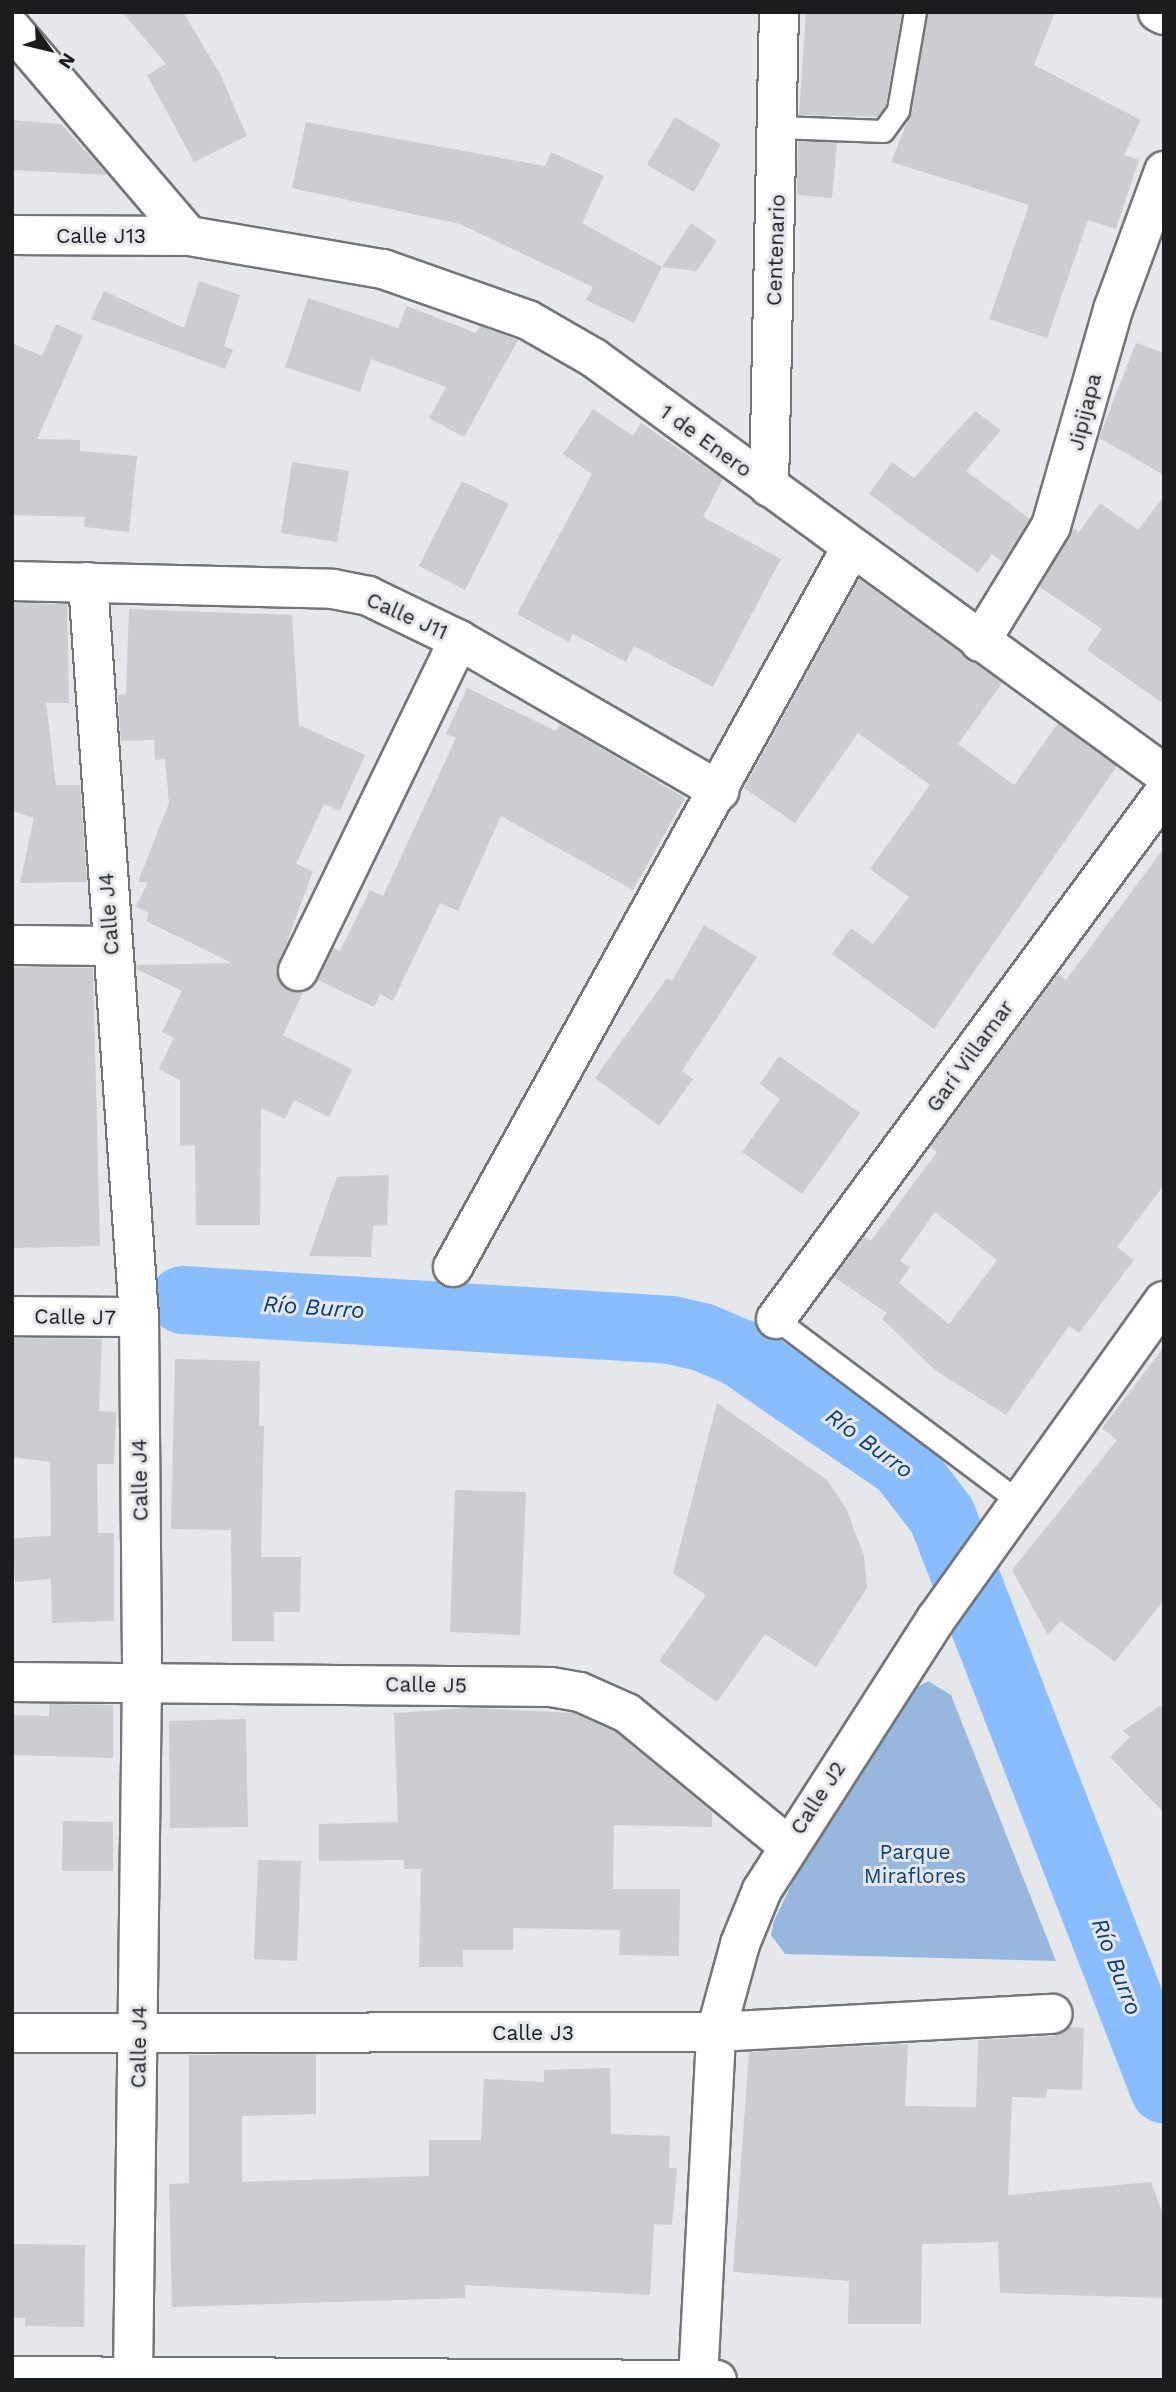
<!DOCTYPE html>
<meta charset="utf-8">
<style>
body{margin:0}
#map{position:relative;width:1176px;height:2392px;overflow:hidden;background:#e5e7ea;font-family:"Work Sans",sans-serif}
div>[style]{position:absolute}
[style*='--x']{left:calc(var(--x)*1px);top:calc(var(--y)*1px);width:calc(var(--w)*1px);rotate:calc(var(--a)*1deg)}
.green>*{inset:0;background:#97b7df}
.river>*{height:68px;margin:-34px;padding:0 34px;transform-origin:34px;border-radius:34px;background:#8abdfe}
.building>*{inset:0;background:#cbcdd0}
.roads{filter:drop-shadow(2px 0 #737578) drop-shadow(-2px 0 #737578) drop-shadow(0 2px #737578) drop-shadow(0 -2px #737578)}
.service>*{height:21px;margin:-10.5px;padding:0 10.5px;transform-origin:10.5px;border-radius:10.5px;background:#fff}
.minor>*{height:38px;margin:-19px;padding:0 19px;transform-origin:19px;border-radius:19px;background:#fff}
.tertiary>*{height:38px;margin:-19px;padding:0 19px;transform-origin:19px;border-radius:19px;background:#fff}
span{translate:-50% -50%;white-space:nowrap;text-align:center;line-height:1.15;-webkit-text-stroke:6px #e5e7ea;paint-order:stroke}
.street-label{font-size:21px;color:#1b1c1d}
.park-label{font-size:21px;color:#0e427b}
.water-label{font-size:23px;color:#093e77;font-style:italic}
.frame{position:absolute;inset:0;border:14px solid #1b1c1d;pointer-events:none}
.north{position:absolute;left:14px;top:14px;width:70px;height:70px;-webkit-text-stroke:5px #e5e7ea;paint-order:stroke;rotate:124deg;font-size:19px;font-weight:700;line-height:28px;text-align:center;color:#1b1c1d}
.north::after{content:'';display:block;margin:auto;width:24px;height:32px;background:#1b1c1d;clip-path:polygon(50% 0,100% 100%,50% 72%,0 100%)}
</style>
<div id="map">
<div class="green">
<div style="clip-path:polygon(928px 1681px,951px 1695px,1056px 1961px,785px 1954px,771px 1935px,774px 1921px,797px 1873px,908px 1692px)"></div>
</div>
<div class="river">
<div style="--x:183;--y:1300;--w:489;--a:3.5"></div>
<div style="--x:671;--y:1330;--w:32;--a:13"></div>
<div style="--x:702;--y:1337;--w:39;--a:23"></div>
<div style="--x:738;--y:1352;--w:200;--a:34.4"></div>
<div style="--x:903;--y:1465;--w:64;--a:52.6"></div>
<div style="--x:942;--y:1516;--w:615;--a:68.82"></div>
</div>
<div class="building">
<div style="clip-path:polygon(122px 12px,183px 12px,220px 74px,247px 136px,194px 162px,147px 75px,166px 64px)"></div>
<div style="clip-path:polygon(806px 12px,902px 12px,886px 105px,877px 117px,799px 115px)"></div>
<div style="clip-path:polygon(928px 12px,1055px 12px,1034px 65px,1141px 120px,1124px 155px,1139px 160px,1116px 229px,1088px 220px,1047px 338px,989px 319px,1029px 205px,891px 162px,911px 112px)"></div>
<div style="clip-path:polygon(675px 117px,721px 144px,694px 192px,647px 165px)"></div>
<div style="clip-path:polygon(12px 120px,61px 124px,108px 175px,12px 170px)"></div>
<div style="clip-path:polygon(306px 122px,545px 166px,551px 152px,604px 176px,582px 223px,662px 267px,634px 323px,586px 300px,593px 287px,460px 224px,292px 188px)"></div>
<div style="clip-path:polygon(798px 141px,837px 142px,832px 198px,797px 195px)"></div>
<div style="clip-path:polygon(691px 223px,717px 241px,697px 271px,662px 267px)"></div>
<div style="clip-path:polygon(199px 281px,240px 295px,224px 346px,233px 350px,225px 369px,91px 319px,104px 291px,184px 328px)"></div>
<div style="clip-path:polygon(308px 298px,398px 328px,407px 306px,476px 333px,480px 326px,518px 340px,464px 437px,429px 418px,446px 387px,371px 359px,360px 392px,285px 367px)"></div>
<div style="clip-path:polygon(56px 324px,83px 336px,37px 439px,80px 440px,80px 451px,137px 456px,129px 532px,84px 527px,85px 517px,12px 515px,12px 343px,42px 356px)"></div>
<div style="clip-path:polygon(1136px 343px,1164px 353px,1164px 475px,1099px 438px)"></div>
<div style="clip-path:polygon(593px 409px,633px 436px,641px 423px,723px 479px,703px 517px,781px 559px,713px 687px,634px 646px,626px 662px,573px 634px,569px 642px,517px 614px,592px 474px,563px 454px)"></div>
<div style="clip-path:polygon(975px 411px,1001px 430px,966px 471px,1030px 519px,1003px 562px,992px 554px,978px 573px,869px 494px,892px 462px,914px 478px)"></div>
<div style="clip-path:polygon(292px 462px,349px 471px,337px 542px,281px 533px)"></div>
<div style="clip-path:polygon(462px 481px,509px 504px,465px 590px,419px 566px)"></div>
<div style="clip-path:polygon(1164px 496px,1164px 704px,1087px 650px,1102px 629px,1040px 587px,1073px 528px,1079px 532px,1100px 503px,1138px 530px)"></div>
<div style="clip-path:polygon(859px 579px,1002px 683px,958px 744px,1014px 785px,1058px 723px,1117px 766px,934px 1029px,832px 954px,851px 928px,873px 944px,909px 897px,870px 869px,930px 785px,858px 733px,795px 823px,744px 788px)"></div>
<div style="clip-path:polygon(12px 603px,67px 604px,69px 703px,46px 703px,56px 785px,80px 785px,87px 882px,20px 883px,34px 818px,12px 811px)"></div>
<div style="clip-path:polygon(129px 609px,292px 615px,299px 725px,365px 755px,340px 811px,324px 804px,296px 864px,313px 871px,276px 972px,288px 990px,303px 992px,283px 1035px,352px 1069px,329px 1117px,294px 1100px,285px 1119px,261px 1108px,260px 1225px,196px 1225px,195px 1145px,180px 1146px,180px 1080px,159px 1069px,174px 1038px,162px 1032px,182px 991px,137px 969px,136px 965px,232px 963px,146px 921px,149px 913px,136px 907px,148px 882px,138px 882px,169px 803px,165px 759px,155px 760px,154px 740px,121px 741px,118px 695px,126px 694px)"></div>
<div style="clip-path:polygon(467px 688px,556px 731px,560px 724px,685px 798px,633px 890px,501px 816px,458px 911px,440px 903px,393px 1001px,380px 994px,374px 1007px,318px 980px,333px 948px,340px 951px,370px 890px,383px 896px,456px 738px,446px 734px)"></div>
<div style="clip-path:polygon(evenodd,1164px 848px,1164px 1185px,1117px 1247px,1134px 1260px,1079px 1333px,1069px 1326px,1006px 1415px,935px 1370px,882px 1319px,887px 1313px,834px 1277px,864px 1236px,871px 1241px,937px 1152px,930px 1147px,1058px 974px,1066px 980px,1164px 848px,935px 1212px,997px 1260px,949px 1324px,899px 1283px,910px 1267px,900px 1261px,935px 1212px)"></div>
<div style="clip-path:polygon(704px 925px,757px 957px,682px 1071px,693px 1079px,659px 1126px,595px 1078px,667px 978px,672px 981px)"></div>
<div style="clip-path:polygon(12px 967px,93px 968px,100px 1246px,12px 1248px)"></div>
<div style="clip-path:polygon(779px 1056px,860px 1113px,802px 1194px,742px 1152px,780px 1099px,760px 1084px)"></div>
<div style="clip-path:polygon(389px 1175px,387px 1225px,373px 1226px,371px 1257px,309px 1256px,337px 1177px)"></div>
<div style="clip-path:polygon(12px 1338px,102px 1339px,99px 1411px,116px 1412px,114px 1464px,97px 1464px,98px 1533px,114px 1533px,114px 1621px,52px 1623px,51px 1579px,15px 1582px,13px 1538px,51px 1536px,50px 1462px,12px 1457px)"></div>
<div style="clip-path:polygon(1164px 1347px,1164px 1600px,1115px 1662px,1060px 1621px,1048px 1635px,1012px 1570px,1117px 1440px,1102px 1428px)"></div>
<div style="clip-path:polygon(175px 1359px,260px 1361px,259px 1426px,264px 1426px,261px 1557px,301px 1557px,300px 1612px,274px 1612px,274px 1641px,232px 1641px,231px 1530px,171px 1529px)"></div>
<div style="clip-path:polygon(717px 1403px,827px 1480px,846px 1508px,864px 1556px,867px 1588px,816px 1667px,765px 1634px,717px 1702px,659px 1661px,706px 1595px,673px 1573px)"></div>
<div style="clip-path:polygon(455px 1490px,526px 1492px,520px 1635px,450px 1632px)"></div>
<div style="clip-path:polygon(1164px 1703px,1164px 1813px,1110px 1757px,1130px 1737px,1123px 1731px)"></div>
<div style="clip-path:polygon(49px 1704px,113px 1705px,113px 1758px,12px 1755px,12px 1715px,49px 1716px)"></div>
<div style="clip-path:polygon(472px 1708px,574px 1713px,615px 1732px,712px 1812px,712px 1827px,614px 1825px,613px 1889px,680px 1889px,679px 1956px,619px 1955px,620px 1930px,513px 1928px,513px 1950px,463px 1950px,463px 1967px,419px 1967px,421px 1869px,404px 1869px,404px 1860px,319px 1861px,319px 1824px,398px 1822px,394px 1713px)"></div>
<div style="clip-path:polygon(246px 1719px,248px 1827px,170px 1828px,169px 1721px)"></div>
<div style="clip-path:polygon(63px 1821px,113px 1822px,113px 1871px,62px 1871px)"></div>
<div style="clip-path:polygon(258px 1860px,301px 1861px,297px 1961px,254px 1959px)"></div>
<div style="clip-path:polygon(1070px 2027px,1084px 2028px,1082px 2090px,1047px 2089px,1046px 2098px,1012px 2097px,1008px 2195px,1151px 2182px,1164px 2216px,1164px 2298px,1000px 2293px,998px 2242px,922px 2244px,921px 2324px,848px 2324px,849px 2281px,733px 2272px,749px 2052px,908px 2044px,905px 2106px,976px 2107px,978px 2040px,1054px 2036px)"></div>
<div style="clip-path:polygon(316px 2054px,316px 2114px,242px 2116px,242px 2182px,429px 2176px,429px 2140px,481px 2140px,484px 2079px,544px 2082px,544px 2070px,610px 2068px,611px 2134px,670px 2136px,669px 2168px,677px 2168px,672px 2225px,654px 2224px,650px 2295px,465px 2285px,465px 2298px,172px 2307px,169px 2184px,189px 2183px,189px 2055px)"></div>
<div style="clip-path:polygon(12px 2244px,85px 2245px,84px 2327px,25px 2326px,25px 2318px,12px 2318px)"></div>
</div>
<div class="roads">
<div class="service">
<div style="--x:779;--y:127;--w:104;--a:2.2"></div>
<div style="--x:883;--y:131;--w:26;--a:-54"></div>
<div style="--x:898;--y:110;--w:99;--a:-80.2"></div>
<div style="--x:776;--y:1319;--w:306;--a:36.9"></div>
</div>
<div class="minor">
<div style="--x:1158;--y:12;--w:7;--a:27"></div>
<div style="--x:12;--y:29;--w:272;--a:49.5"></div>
<div style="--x:12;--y:235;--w:177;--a:0.3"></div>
<div style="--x:189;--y:236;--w:197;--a:9.7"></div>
<div style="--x:383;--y:269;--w:154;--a:19.4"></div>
<div style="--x:528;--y:320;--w:76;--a:29.9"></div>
<div style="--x:594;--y:358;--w:706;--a:36.12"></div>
<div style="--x:769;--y:487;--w:475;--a:-88.8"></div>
<div style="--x:12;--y:581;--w:321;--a:1.4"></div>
<div style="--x:333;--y:589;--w:36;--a:11"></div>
<div style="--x:368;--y:596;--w:101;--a:25.8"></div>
<div style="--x:459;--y:640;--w:301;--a:30.1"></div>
<div style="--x:88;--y:582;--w:737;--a:86.03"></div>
<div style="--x:139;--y:1317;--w:364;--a:89.5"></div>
<div style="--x:142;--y:1681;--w:699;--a:90.74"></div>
<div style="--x:980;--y:642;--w:136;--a:-58.5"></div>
<div style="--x:1051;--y:526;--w:228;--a:-74"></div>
<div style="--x:1114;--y:307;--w:145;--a:-69.8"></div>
<div style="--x:12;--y:945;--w:99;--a:0.6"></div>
<div style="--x:298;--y:971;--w:368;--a:-64.1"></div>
<div style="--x:453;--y:1267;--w:820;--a:-61.03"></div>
<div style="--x:12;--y:1316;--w:127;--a:0.5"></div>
<div style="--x:776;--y:1319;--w:654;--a:-53.59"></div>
<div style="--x:12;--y:1682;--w:539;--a:0.53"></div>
<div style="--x:551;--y:1687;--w:29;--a:10"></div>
<div style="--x:580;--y:1692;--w:51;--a:24.1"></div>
<div style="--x:627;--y:1713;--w:207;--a:39.5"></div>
<div style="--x:12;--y:2033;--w:704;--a:-0.08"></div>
<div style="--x:716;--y:2032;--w:337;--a:-3.1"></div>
<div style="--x:698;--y:2380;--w:348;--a:-87"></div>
<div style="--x:716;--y:2032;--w:91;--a:-74.7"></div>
<div style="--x:740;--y:1944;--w:58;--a:-67.8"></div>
<div style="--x:762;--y:1890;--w:322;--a:-57.3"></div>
<div style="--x:936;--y:1619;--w:391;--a:-54.4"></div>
</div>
<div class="tertiary">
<div style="--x:12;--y:2376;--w:705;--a:0.33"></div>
</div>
</div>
<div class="street-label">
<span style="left:101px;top:236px">Calle J13</span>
<span style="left:776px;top:250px;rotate:-88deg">Centenario</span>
<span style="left:1085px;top:412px;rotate:-76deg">Jipijapa</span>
<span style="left:706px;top:441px;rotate:36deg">1 de Enero</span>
<span style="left:407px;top:616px;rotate:24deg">Calle J11</span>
<span style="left:109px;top:914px;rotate:-94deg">Calle J4</span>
<span style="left:970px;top:1056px;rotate:-54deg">Garí Villamar</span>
<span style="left:75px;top:1317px;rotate:1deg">Calle J7</span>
<span style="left:140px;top:1480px;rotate:-91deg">Calle J4</span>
<span style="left:426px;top:1685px;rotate:1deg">Calle J5</span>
<span style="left:818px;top:1798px;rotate:-57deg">Calle J2</span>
<span style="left:533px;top:2033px">Calle J3</span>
<span style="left:139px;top:2047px;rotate:-89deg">Calle J4</span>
</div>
<div class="park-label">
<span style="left:915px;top:1864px">Parque<br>Miraflores</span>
</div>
<div class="water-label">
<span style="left:314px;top:1308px;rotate:4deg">Río Burro</span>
<span style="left:869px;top:1444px;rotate:36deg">Río Burro</span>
<span style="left:1116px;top:1967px;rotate:69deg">Río Burro</span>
</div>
<div class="frame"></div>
<div class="north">N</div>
</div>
